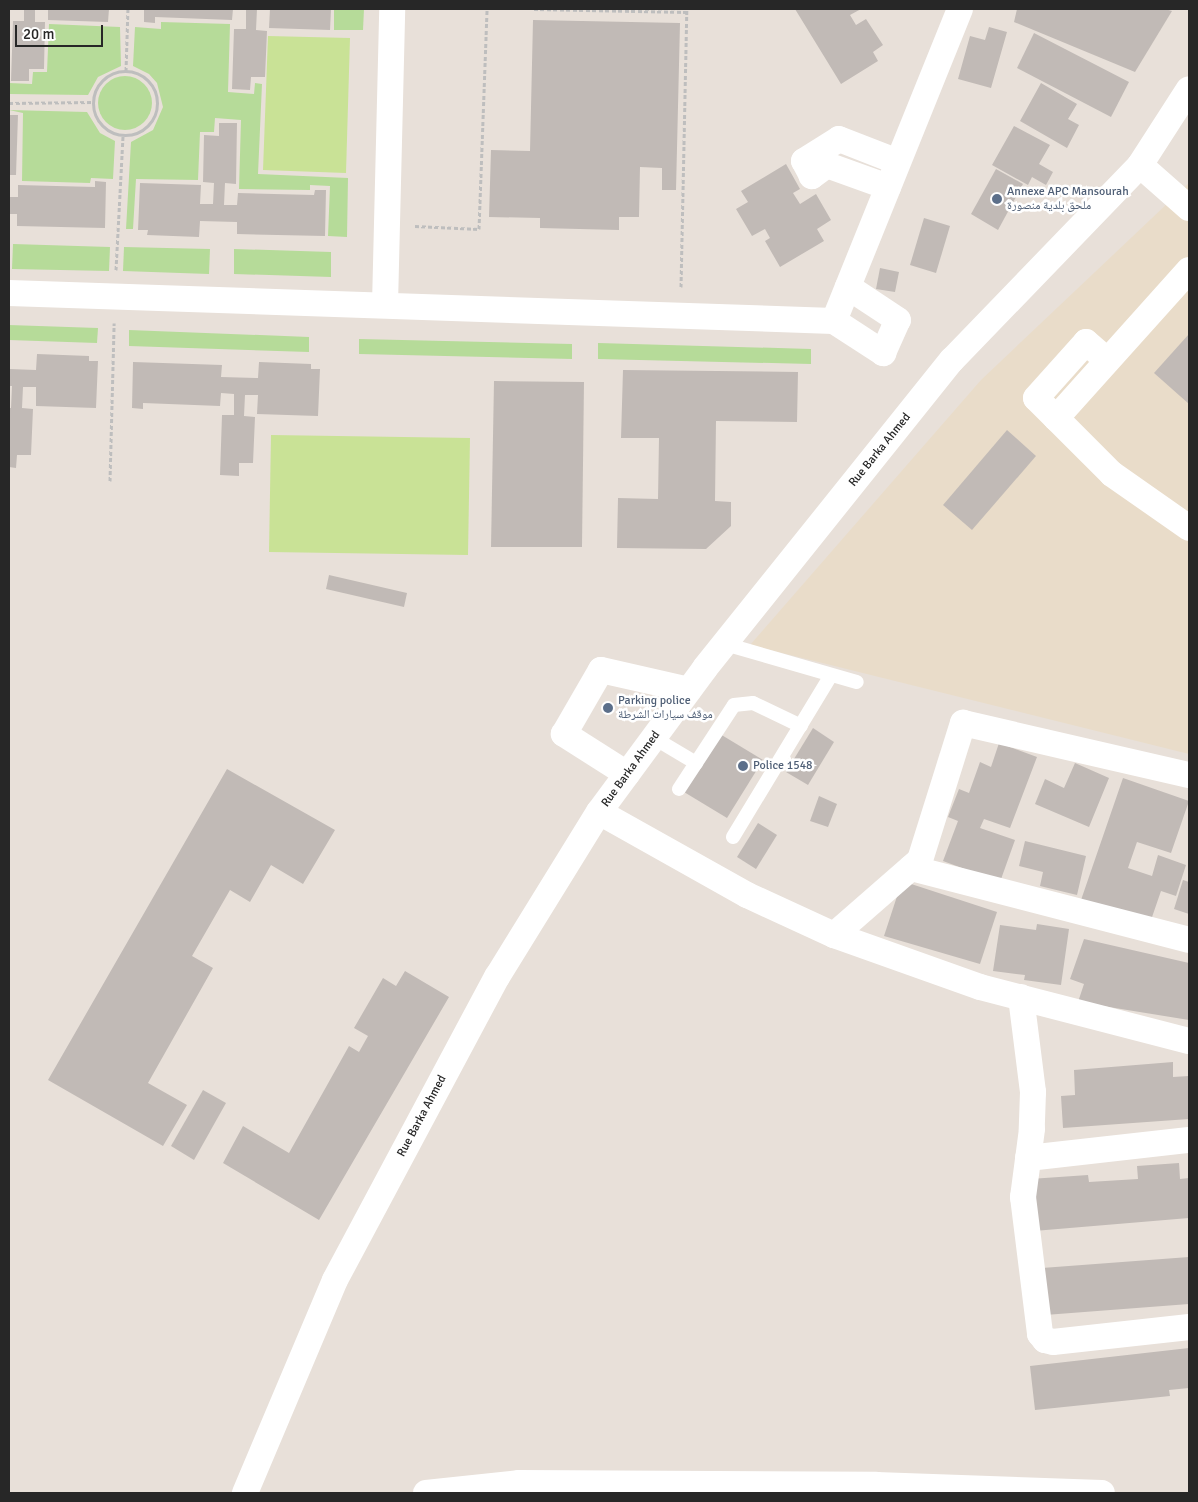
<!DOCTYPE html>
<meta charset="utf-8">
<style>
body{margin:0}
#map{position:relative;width:1198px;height:1502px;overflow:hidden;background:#e8e0d9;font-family:Signika,"Noto Naskh Arabic",sans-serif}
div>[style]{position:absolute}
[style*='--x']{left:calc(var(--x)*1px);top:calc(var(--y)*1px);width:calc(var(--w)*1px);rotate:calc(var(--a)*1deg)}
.education>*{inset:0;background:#e9dcc9}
.green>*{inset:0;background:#b6db99}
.round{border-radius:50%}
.pitch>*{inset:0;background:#c9e296}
.building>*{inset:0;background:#c1bab6}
.path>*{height:3px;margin-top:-1.5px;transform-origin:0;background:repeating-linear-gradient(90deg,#bebebe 0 4px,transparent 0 6.5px)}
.path>.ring{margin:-1.5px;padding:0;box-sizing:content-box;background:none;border:3px solid #bebebe;border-radius:50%}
.lane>*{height:14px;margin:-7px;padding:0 7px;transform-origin:7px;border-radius:7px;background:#fff}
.street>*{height:26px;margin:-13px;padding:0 13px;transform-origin:13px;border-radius:13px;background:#fff}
.dots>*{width:14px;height:14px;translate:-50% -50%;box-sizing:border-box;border:2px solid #fff;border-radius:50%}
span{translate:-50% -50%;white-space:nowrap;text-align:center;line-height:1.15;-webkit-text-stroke:5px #fff;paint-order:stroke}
.service-label{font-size:12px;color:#4e5e75}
.left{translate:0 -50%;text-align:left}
.street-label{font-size:12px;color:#272727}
.frame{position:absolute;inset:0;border:10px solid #272727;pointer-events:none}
.scale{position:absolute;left:15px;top:25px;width:88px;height:22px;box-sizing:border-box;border:2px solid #272727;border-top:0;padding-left:6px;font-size:15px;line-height:18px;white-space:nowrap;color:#272727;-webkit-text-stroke:4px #fff;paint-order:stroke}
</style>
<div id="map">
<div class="education">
<div style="clip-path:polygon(1189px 183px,1189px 754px,750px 645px,981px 380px)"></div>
</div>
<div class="green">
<div style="clip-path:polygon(334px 9px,364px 9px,363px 30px,334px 30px)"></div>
<div style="clip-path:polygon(161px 22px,230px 24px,228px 92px,254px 94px,255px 83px,262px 84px,258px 174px,348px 178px,347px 237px,328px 236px,330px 186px,310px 185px,310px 190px,239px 189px,241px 120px,215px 118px,214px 132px,200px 132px,198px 180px,136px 179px,133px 229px,126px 229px,131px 142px,153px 130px,163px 107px,157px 83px,149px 74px,133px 66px,135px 27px,161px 29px)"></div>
<div style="clip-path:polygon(49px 24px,120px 27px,121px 66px,98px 77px,88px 95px,9px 94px,9px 83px,32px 84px,33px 72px,47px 72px)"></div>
<div class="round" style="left:98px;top:76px;width:54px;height:54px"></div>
<div style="clip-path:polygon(9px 110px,87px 112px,100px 133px,115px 141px,113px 179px,91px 178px,90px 183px,22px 181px,23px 113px)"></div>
<div style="clip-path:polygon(13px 244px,110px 247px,109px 271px,12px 269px)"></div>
<div style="clip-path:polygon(124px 247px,210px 249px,209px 274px,123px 271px)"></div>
<div style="clip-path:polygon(234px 249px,331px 252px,331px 277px,234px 274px)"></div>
<div style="clip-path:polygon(9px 325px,98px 328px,97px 343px,9px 340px)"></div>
<div style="clip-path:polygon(129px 330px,309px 337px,309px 352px,129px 346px)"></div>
<div style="clip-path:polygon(359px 339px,572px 344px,572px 359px,359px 354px)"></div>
<div style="clip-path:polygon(598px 343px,811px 349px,811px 364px,598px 359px)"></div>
</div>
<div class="pitch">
<div style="clip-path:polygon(268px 36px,350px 38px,346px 173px,263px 170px)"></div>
<div style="clip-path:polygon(271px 435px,470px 438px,468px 555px,269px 552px)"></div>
</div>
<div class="building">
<div style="clip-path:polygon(24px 9px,35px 9px,35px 22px,45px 22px,44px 69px,29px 69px,29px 81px,11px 81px,13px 21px,24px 21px)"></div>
<div style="clip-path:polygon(48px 9px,109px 9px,108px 22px,48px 20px)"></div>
<div style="clip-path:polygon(144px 9px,233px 9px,232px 20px,155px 17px,155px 23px,144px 22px)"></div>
<div style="clip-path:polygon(246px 9px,257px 9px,256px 30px,267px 31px,265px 77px,251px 77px,250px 90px,232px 89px,234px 29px,246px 29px)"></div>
<div style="clip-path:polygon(270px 9px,331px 9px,330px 30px,269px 28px)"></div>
<div style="clip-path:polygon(795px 9px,861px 9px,850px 15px,856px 25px,866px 19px,883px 45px,873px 52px,878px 61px,841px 84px)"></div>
<div style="clip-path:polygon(1017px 9px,1165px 9px,1172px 11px,1135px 72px,1014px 22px)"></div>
<div style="clip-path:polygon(533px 20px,680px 23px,676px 190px,662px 190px,662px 168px,640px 167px,639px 217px,619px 217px,619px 230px,540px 228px,540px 218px,489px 217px,491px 150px,530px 151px)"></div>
<div style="clip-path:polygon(989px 27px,1007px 32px,991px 88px,958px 79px,970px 36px,985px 40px)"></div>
<div style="clip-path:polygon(1034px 33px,1129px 82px,1111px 117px,1017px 68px)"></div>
<div style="clip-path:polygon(1041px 83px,1077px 104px,1068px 119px,1079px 125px,1067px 148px,1020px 121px)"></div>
<div style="clip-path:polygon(9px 115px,18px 115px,16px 175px,9px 175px)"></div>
<div style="clip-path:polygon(219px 123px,237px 123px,236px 184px,225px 183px,224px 205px,237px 205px,238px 193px,314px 195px,315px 190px,326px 190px,325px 236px,237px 234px,237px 222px,200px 221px,199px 237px,147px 235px,148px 230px,138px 230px,140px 183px,201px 185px,200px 204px,213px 204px,214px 183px,203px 182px,204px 135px,219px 136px)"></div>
<div style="clip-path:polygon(1014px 126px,1050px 145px,1039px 164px,1053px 172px,1046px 185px,1032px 177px,1028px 185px,992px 165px)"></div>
<div style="clip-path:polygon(786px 164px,800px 189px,793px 193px,800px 204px,816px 194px,831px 220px,817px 229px,824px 241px,780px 267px,765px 241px,770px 238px,765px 229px,752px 236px,736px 209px,748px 202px,741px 191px)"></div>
<div style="clip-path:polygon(996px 169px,1023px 184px,998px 230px,971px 214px)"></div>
<div style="clip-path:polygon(95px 181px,106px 182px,105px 228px,17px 226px,17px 214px,9px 214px,9px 197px,18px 197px,18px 185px,95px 187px)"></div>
<div style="clip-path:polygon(924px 218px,950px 226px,936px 273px,910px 265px)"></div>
<div style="clip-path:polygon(880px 268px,899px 272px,895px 292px,876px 289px)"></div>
<div style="clip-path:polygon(1189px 334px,1189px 404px,1154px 373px)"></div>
<div style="clip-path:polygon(37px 354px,89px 356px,89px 361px,98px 361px,96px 408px,36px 406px,36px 387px,23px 387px,22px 408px,33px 409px,31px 455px,17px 455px,16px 468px,9px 467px,9px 408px,11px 408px,12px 386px,9px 386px,9px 369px,36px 370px)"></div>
<div style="clip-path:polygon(133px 362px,222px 365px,221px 377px,258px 378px,259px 362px,311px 364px,311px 369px,320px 369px,318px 416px,257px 414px,258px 395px,245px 395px,244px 416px,255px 417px,253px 463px,239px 463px,239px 476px,220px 475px,222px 415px,234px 415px,234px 394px,221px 393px,220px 406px,143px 403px,143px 409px,132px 408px)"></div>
<div style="clip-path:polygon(623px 370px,798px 372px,797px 422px,716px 421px,715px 501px,731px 502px,731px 526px,706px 549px,617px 548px,618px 498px,658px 499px,659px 438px,621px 438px)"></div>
<div style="clip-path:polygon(494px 381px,584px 382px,582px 547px,491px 547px)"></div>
<div style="clip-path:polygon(1007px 430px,1036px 456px,972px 530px,943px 505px)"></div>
<div style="clip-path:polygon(329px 575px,407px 593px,404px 607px,326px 589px)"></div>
<div style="clip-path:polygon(813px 728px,834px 742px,808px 785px,786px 772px)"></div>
<div style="clip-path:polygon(720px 734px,763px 760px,727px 818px,684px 792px)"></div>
<div style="clip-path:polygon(999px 743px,1037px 757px,1010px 828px,984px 819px,980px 828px,1015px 840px,1000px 882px,943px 861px,958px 821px,948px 817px,959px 789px,969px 793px,980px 762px,991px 767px)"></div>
<div style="clip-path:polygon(1075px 763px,1109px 778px,1089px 827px,1035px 804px,1045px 779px,1064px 788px)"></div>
<div style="clip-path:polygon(227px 769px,335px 830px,303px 884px,271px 865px,250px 902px,230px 890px,192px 956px,213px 968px,148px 1083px,187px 1105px,163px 1146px,48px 1080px)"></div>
<div style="clip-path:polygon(1123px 778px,1189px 801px,1171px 853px,1137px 842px,1128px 868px,1152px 876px,1158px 855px,1186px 865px,1176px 896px,1161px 891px,1151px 920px,1081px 900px)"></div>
<div style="clip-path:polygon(819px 796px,837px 804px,828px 827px,810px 821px)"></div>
<div style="clip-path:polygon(758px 823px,777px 835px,756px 869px,737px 857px)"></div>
<div style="clip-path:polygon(1025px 841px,1086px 856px,1077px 895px,1040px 886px,1043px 872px,1019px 866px)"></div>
<div style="clip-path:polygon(1183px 880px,1189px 882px,1189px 914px,1174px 909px)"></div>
<div style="clip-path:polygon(902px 881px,997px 912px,980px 964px,884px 936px)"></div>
<div style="clip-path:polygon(1037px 924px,1069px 929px,1061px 985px,1024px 980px,1025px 975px,993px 971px,1000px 925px,1036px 930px)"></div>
<div style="clip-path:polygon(1084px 939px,1189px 963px,1189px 1020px,1078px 1002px,1084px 984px,1070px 979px)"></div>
<div style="clip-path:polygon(405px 971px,449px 997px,319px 1220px,223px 1163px,243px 1126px,289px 1153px,349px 1046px,359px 1052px,368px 1036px,354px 1028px,383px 978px,396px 986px)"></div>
<div style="clip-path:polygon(1173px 1062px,1173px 1077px,1189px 1076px,1189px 1119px,1063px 1128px,1061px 1096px,1075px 1095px,1074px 1070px)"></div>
<div style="clip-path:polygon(203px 1090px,226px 1103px,194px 1160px,171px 1146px)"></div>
<div style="clip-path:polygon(1179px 1163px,1180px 1179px,1189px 1178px,1189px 1218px,1034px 1231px,1030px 1179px,1088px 1175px,1089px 1182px,1138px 1179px,1137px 1166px)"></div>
<div style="clip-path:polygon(1189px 1257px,1189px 1304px,1045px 1315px,1042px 1268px)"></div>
<div style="clip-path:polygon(1189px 1348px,1189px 1388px,1169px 1390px,1170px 1396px,1035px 1410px,1030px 1366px)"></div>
</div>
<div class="path">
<div style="--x:534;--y:9;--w:153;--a:1.1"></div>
<div class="ring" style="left:93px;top:71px;width:61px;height:61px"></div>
<div style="--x:126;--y:71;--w:62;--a:-88.2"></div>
<div style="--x:9;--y:103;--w:84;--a:-0.7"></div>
<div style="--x:415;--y:226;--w:64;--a:2.7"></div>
<div style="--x:479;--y:229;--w:220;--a:-87.9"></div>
<div style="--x:116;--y:270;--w:135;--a:-87"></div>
<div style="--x:681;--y:287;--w:278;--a:-88.8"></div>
<div style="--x:110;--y:481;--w:158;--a:-88.5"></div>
</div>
<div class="lane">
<div style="--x:725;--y:644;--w:137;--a:16.1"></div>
<div style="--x:654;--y:738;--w:49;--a:30.8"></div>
<div style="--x:679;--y:789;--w:100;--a:-56.8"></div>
<div style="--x:734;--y:705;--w:19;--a:-6"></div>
<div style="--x:753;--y:703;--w:53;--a:25.6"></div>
<div style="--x:733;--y:837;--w:189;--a:-58.8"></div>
</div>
<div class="street">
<div style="--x:1140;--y:165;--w:65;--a:41.3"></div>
<div style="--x:888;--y:187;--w:65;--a:-160.2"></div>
<div style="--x:827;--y:165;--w:19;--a:144"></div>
<div style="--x:812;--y:176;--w:17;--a:-118"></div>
<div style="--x:804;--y:161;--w:41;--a:-32.2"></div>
<div style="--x:839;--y:139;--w:63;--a:21.3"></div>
<div style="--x:1189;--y:270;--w:199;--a:131.9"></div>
<div style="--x:1056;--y:418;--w:79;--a:45"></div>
<div style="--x:1112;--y:474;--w:94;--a:35"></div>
<div style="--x:9;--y:293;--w:825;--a:1.94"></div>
<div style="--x:834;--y:321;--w:336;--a:-68"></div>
<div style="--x:385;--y:305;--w:296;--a:-88.6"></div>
<div style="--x:834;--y:321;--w:59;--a:33.1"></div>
<div style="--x:883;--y:353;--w:36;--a:-66"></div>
<div style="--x:898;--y:320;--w:60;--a:-146.6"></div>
<div style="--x:1056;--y:418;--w:28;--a:-135"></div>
<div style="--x:1036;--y:398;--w:75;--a:-48.2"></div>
<div style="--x:1086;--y:342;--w:28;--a:41"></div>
<div style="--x:627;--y:774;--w:75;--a:-147.6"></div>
<div style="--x:564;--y:734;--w:74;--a:-60"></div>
<div style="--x:601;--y:670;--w:90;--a:12.8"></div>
<div style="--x:599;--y:812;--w:170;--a:29.3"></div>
<div style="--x:747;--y:895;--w:96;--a:24.7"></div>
<div style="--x:834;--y:935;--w:155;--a:19.6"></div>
<div style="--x:980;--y:987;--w:216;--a:14.5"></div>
<div style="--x:911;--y:868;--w:287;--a:14.5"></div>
<div style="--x:834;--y:935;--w:114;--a:-41.1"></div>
<div style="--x:920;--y:860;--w:144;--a:-72.6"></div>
<div style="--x:963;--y:723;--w:232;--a:13"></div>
<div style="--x:1021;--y:997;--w:96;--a:82.8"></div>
<div style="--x:1033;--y:1092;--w:37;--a:92"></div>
<div style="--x:1032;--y:1129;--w:69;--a:97.5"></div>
<div style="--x:1023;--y:1197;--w:138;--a:82.9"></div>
<div style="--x:1040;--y:1334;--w:8;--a:50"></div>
<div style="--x:1045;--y:1340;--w:8;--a:14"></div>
<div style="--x:1053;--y:1342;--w:137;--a:-6.3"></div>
<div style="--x:1028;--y:1158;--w:162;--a:-6.4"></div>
<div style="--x:245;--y:1493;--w:231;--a:-67.1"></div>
<div style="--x:335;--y:1280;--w:344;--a:-61.9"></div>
<div style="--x:497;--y:977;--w:194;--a:-58.3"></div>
<div style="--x:599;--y:812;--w:179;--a:-53.6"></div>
<div style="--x:705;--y:668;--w:395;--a:-51.3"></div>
<div style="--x:952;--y:360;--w:271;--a:-46"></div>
<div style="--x:1140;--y:165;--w:90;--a:-57.2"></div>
<div style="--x:426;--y:1493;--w:94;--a:-6.1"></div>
<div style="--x:519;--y:1483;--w:357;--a:0.3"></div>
<div style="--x:876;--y:1485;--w:226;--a:2"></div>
</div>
<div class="dots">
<div style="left:997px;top:199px;background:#5c6f8a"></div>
<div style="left:608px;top:708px;background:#5c6f8a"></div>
<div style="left:743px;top:766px;background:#5c6f8a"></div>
</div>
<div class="service-label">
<span class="left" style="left:1007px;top:199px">Annexe APC Mansourah<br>ملحق بلدية منصورة</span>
<span class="left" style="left:618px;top:708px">Parking police<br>موقف سيارات الشرطة</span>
<span class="left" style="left:753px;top:766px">Police 1548</span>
</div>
<div class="street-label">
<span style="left:880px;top:450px;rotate:-51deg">Rue Barka Ahmed</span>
<span style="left:631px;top:769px;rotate:-54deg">Rue Barka Ahmed</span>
<span style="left:422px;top:1116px;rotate:-62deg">Rue Barka Ahmed</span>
</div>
<div class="frame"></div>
<div class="scale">20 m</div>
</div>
